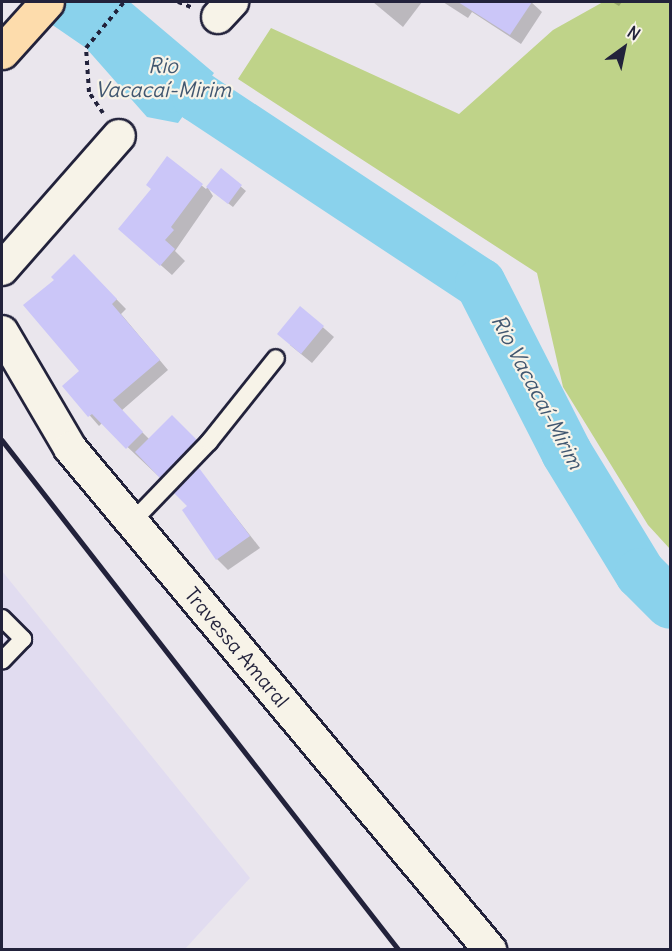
<!DOCTYPE html>
<meta charset="utf-8">
<style>
body{margin:0}
#map{position:relative;width:672px;height:951px;overflow:hidden;background:#eae6ed;font-family:Delius,sans-serif}
div>[style]{position:absolute}
[style*='--x']{left:calc(var(--x)*1px);top:calc(var(--y)*1px);width:calc(var(--w)*1px);rotate:calc(var(--a)*1deg)}
.built>*{inset:0;background:#e1dcf0}
.green>*{inset:0;background:#bfd389}
.water>*{inset:0;background:#8ad2ec}
.shadow>*{inset:0;background:#0003}
.river>*{height:51px;margin:-25.5px;padding:0 25.5px;transform-origin:25.5px;border-radius:25.5px;background:#8ad2ec}
.building>*{inset:0;background:#cbc6f8}
.path>*{height:4px;margin-top:-2px;transform-origin:0;background:repeating-linear-gradient(90deg,#22223b 0 4.5px,transparent 0 9px)}
.roads{filter:drop-shadow(2px 0 #22223b) drop-shadow(-2px 0 #22223b) drop-shadow(0 2px #22223b) drop-shadow(0 -2px #22223b)}
.lane>*{height:16px;margin:-8px;padding:0 8px;transform-origin:8px;border-radius:8px;background:#f7f3e8}
.street>*{height:32px;margin:-16px;padding:0 16px;transform-origin:16px;border-radius:16px;background:#f7f3e8}
.highway>*{height:33px;margin:-16.5px;padding:0 16.5px;transform-origin:16.5px;border-radius:16.5px;background:#fddcac}
.rail>*{height:4.5px;margin:-2.25px;padding:0 2.25px;transform-origin:2.25px;border-radius:2.25px;background:#22223b}
span{translate:-50% -50%;white-space:nowrap;text-align:center;line-height:1.15;-webkit-text-stroke:4.5px #f7f3e8;paint-order:stroke}
.street-label{font-size:20px;color:#22223b}
.water-label{font-size:21px;color:#415770;font-style:italic}
.frame{position:absolute;inset:0;border:3px solid #22223b;pointer-events:none}
.north{position:absolute;left:594px;top:18px;width:60px;height:60px;-webkit-text-stroke:4px #f7f3e8;paint-order:stroke;rotate:33deg;font-size:16px;font-weight:700;line-height:24px;text-align:center;color:#22223b}
.north::after{content:'';display:block;margin:auto;width:21px;height:27px;background:#22223b;clip-path:polygon(50% 0,100% 100%,50% 72%,0 100%)}
</style>
<div id="map">
<div class="built">
<div style="clip-path:polygon(2px 571px,250px 878px,185px 949px,2px 949px)"></div>
</div>
<div class="green">
<div style="clip-path:polygon(603px 2px,670px 2px,670px 549px,648px 525px,563px 387px,537px 273px,238px 79px,271px 28px,459px 114px,553px 30px)"></div>
</div>
<div class="water">
<div style="clip-path:polygon(19px 2px,130px 2px,214px 73px,178px 123px,147px 117px,86px 48px)"></div>
</div>
<div class="shadow">
<div style="clip-path:polygon(373px 2px,422px 2px,403px 27px)"></div>
<div style="clip-path:polygon(443px 2px,531px 2px,542px 12px,521px 44px,472px 12px,468px 18px)"></div>
<div style="clip-path:polygon(612px 2px,622px 2px,619px 6px)"></div>
<div style="clip-path:polygon(167px 158px,206px 189px,221px 170px,246px 191px,233px 207px,208px 188px,213px 196px,175px 251px,185px 261px,172px 275px,120px 229px,153px 190px)"></div>
<div style="clip-path:polygon(74px 256px,126px 309px,121px 314px,168px 370px,121px 411px,150px 440px,172px 418px,206px 451px,171px 488px,102px 423px,99px 426px,64px 386px,81px 371px,56px 280px)"></div>
<div style="clip-path:polygon(301px 308px,334px 337px,312px 363px,290px 345px)"></div>
<div style="clip-path:polygon(199px 470px,260px 548px,228px 570px,217px 559px,189px 506px)"></div>
</div>
<div class="river">
<div style="--x:82;--y:2;--w:149;--a:39.3"></div>
<div style="--x:197;--y:96;--w:339;--a:33.5"></div>
<div style="--x:480;--y:283;--w:190;--a:63"></div>
<div style="--x:566;--y:452;--w:142;--a:58.6"></div>
<div style="--x:640;--y:573;--w:42;--a:45"></div>
</div>
<div class="building">
<div style="clip-path:polygon(458px 2px,532px 2px,510px 35px)"></div>
<div style="clip-path:polygon(167px 156px,203px 184px,171px 227px,174px 230px,165px 240px,175px 249px,160px 266px,118px 229px,151px 189px,146px 185px)"></div>
<div style="clip-path:polygon(221px 168px,242px 185px,228px 204px,206px 187px)"></div>
<div style="clip-path:polygon(74px 254px,117px 299px,112px 304px,160px 360px,113px 400px,143px 432px,126px 449px,92px 414px,88px 417px,62px 386px,79px 371px,23px 305px,54px 280px,51px 277px)"></div>
<div style="clip-path:polygon(300px 306px,324px 326px,301px 354px,277px 334px)"></div>
<div style="clip-path:polygon(172px 415px,197px 440px,160px 478px,135px 452px)"></div>
<div style="clip-path:polygon(199px 468px,250px 536px,216px 560px,182px 510px,187px 506px,174px 493px)"></div>
</div>
<div class="path">
<div style="--x:178;--y:2;--w:14;--a:21"></div>
<div style="--x:103;--y:113;--w:25;--a:-124"></div>
<div style="--x:89;--y:92;--w:44;--a:-93.9"></div>
<div style="--x:86;--y:48;--w:60;--a:-50.4"></div>
</div>
<div class="roads">
<div class="lane">
<div style="--x:132;--y:522;--w:111;--a:-46.1"></div>
<div style="--x:209;--y:442;--w:107;--a:-51.4"></div>
<div style="--x:2;--y:618;--w:30;--a:45"></div>
<div style="--x:23;--y:639;--w:30;--a:134"></div>
</div>
<div class="street">
<div style="--x:218;--y:17;--w:21;--a:-47"></div>
<div style="--x:2;--y:269;--w:177;--a:-48.7"></div>
<div style="--x:2;--y:332;--w:134;--a:59.6"></div>
<div style="--x:70;--y:448;--w:655;--a:50.08"></div>
</div>
<div class="highway">
<div style="--x:2;--y:52;--w:67;--a:-48"></div>
</div>
</div>
<div class="rail">
<div style="--x:2;--y:440;--w:646;--a:52.1"></div>
</div>
<div class="street-label">
<span style="left:237px;top:647px;rotate:50deg">Travessa Amaral</span>
</div>
<div class="water-label">
<span style="left:163px;top:78px">Rio<br>Vacacaí-Mirim</span>
<span style="left:537px;top:392px;rotate:62deg">Rio Vacacaí-Mirim</span>
</div>
<div class="frame"></div>
<div class="north">N</div>
</div>
